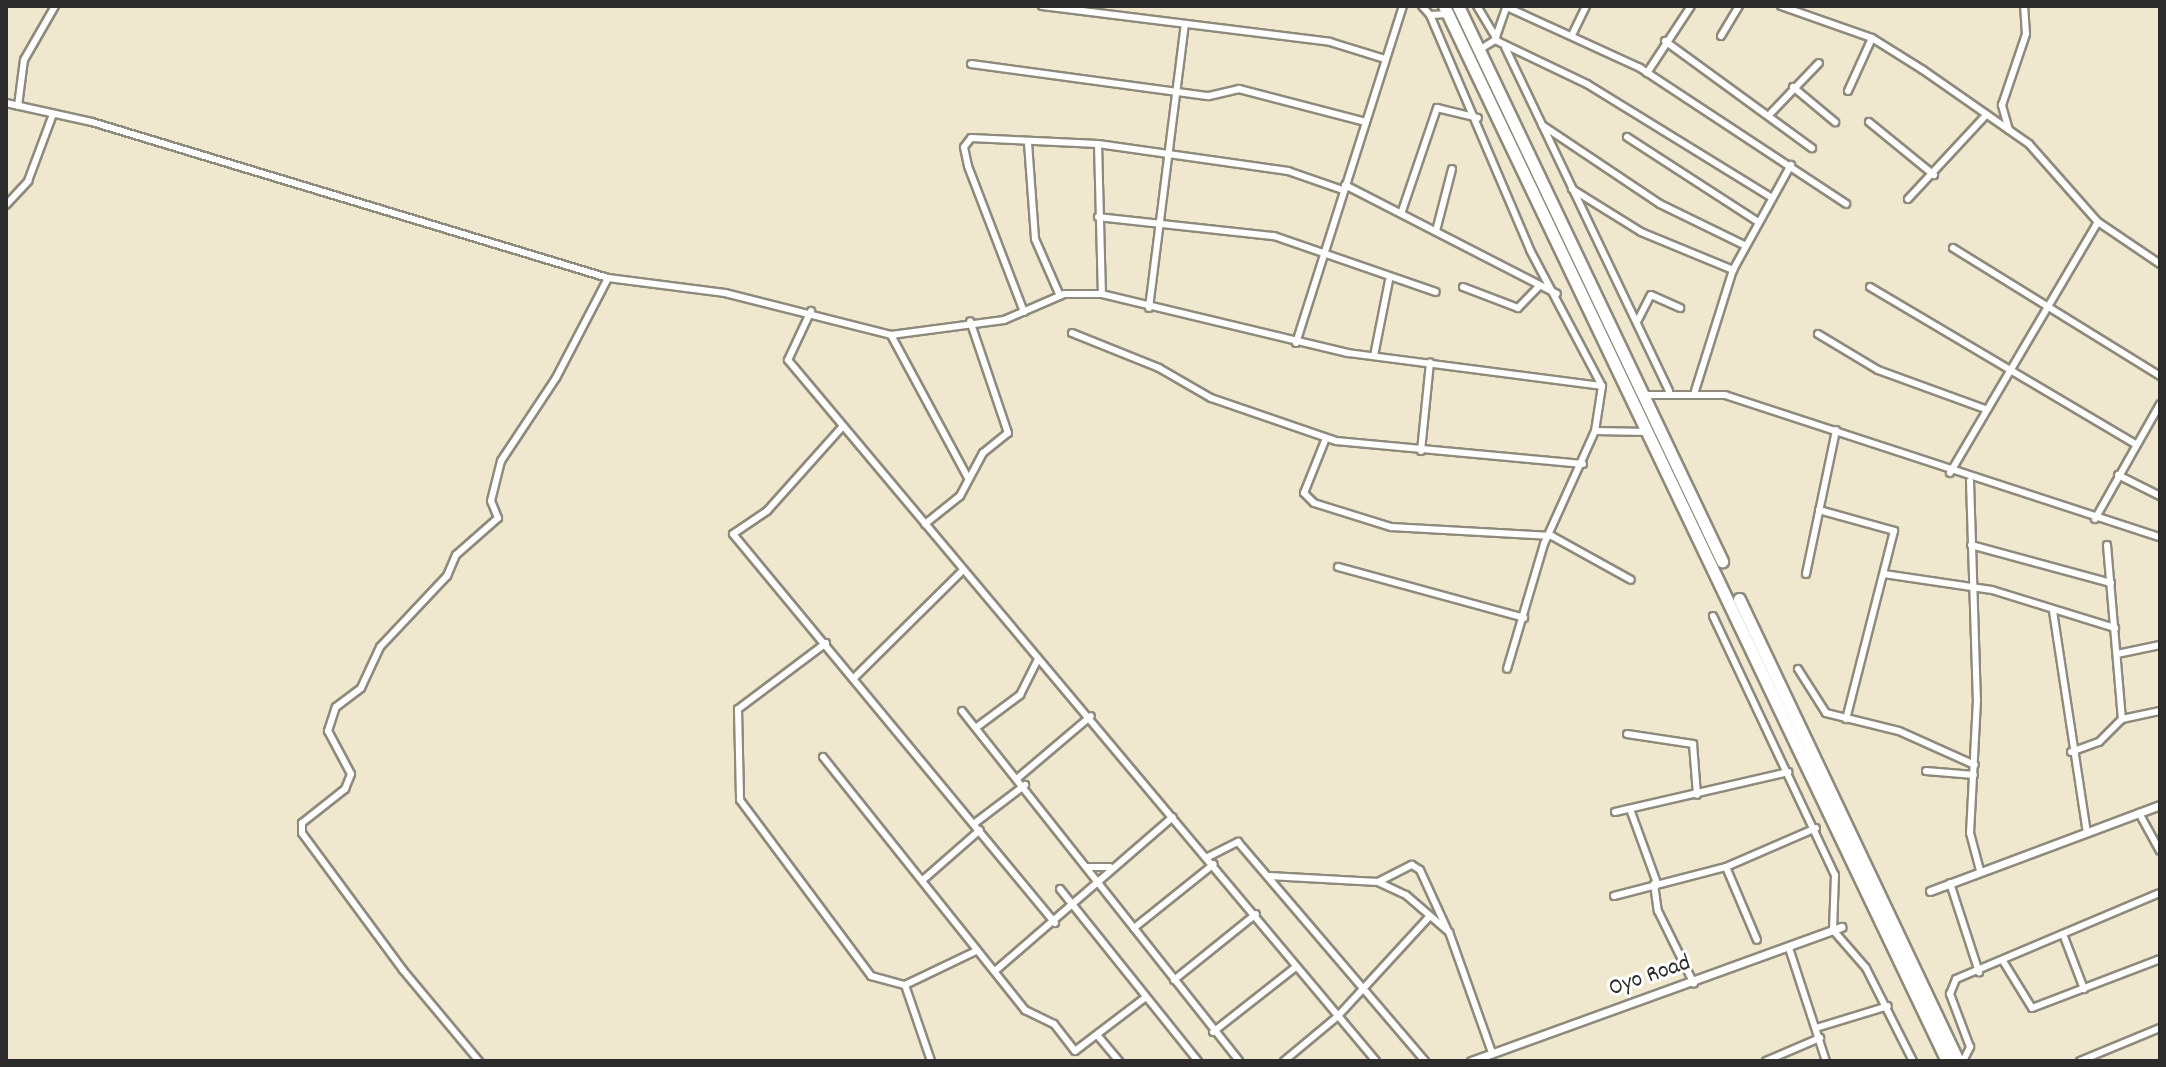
<!DOCTYPE html>
<style>
body{margin:0}
#map{position:relative;width:2166px;height:1067px;overflow:hidden;background:#f0e8ce;font-family:Dekko,sans-serif}
div>[style]{position:absolute}
[style*='--x']{left:calc(var(--x)*1px);top:calc(var(--y)*1px);width:calc(var(--w)*1px);rotate:calc(var(--a)*1deg)}
.roads{filter:drop-shadow(2px 0 #8e8a7c) drop-shadow(-2px 0 #8e8a7c) drop-shadow(0 2px #8e8a7c) drop-shadow(0 -2px #8e8a7c)}
.minor>*{height:6px;margin:-3px;padding:0 3px;transform-origin:3px;border-radius:3px;background:#fff}
.tertiary>*{height:7px;margin:-3.5px;padding:0 3.5px;transform-origin:3.5px;border-radius:3.5px;background:#fff}
.motorway>*{height:11px;margin:-5.5px;padding:0 5.5px;transform-origin:5.5px;border-radius:5.5px;background:#fff}
span{translate:-50% -50%;white-space:nowrap;text-align:center;line-height:1.15;-webkit-text-stroke:6px #fff;paint-order:stroke}
.street-label{font-size:24px;color:#2b2b2b}
.frame{position:absolute;inset:0;border:8px solid #2b2b2b;pointer-events:none}
</style>
<div id="map">
<div class="roads">
<div class="minor">
<div style="--x:1042;--y:6;--w:290;--a:7.1"></div>
<div style="--x:1330;--y:42;--w:58;--a:17.2"></div>
<div style="--x:1422;--y:6;--w:12;--a:48"></div>
<div style="--x:1477;--y:6;--w:37;--a:59"></div>
<div style="--x:1781;--y:6;--w:96;--a:19.4"></div>
<div style="--x:1872;--y:38;--w:60;--a:32.1"></div>
<div style="--x:1923;--y:70;--w:129;--a:34.9"></div>
<div style="--x:2029;--y:144;--w:104;--a:48.5"></div>
<div style="--x:2098;--y:222;--w:75;--a:34.1"></div>
<div style="--x:1507;--y:7;--w:146;--a:24.6"></div>
<div style="--x:1640;--y:68;--w:247;--a:33.4"></div>
<div style="--x:1448;--y:14;--w:18;--a:177"></div>
<div style="--x:1430;--y:15;--w:255;--a:66.9"></div>
<div style="--x:1530;--y:250;--w:154;--a:62.1"></div>
<div style="--x:1602;--y:386;--w:46;--a:98.8"></div>
<div style="--x:1595;--y:431;--w:124;--a:114.3"></div>
<div style="--x:1544;--y:544;--w:130;--a:106.5"></div>
<div style="--x:1573;--y:33;--w:30;--a:-64"></div>
<div style="--x:1721;--y:36;--w:35;--a:-59"></div>
<div style="--x:1495;--y:40;--w:102;--a:25.6"></div>
<div style="--x:1587;--y:84;--w:217;--a:31.6"></div>
<div style="--x:1665;--y:41;--w:182;--a:36.1"></div>
<div style="--x:1505;--y:47;--w:381;--a:64.5"></div>
<div style="--x:1479;--y:50;--w:19;--a:-32"></div>
<div style="--x:1495;--y:40;--w:36;--a:-71"></div>
<div style="--x:971;--y:64;--w:240;--a:7.7"></div>
<div style="--x:1209;--y:96;--w:31;--a:-13"></div>
<div style="--x:1239;--y:89;--w:131;--a:14.6"></div>
<div style="--x:1647;--y:73;--w:80;--a:-56.7"></div>
<div style="--x:1793;--y:87;--w:55;--a:39.8"></div>
<div style="--x:1848;--y:91;--w:58;--a:-65.6"></div>
<div style="--x:6;--y:103;--w:88;--a:12.5"></div>
<div style="--x:92;--y:122;--w:539;--a:16.82"></div>
<div style="--x:608;--y:278;--w:118;--a:7.3"></div>
<div style="--x:725;--y:293;--w:171;--a:14.2"></div>
<div style="--x:891;--y:335;--w:114;--a:-7.6"></div>
<div style="--x:1004;--y:320;--w:65;--a:-23.4"></div>
<div style="--x:1064;--y:294;--w:38;--a:0"></div>
<div style="--x:1102;--y:294;--w:253;--a:13.5"></div>
<div style="--x:1348;--y:353;--w:256;--a:7.4"></div>
<div style="--x:18;--y:106;--w:46;--a:-82.6"></div>
<div style="--x:24;--y:60;--w:62;--a:-60.1"></div>
<div style="--x:1771;--y:113;--w:69;--a:-46.2"></div>
<div style="--x:1869;--y:122;--w:84;--a:39.2"></div>
<div style="--x:1542;--y:125;--w:142;--a:33.8"></div>
<div style="--x:1660;--y:204;--w:93;--a:26"></div>
<div style="--x:2009;--y:130;--w:26;--a:-106"></div>
<div style="--x:2002;--y:105;--w:75;--a:-71.3"></div>
<div style="--x:2026;--y:34;--w:28;--a:-94"></div>
<div style="--x:1627;--y:137;--w:155;--a:32.9"></div>
<div style="--x:1028;--y:143;--w:96;--a:85.8"></div>
<div style="--x:1035;--y:239;--w:62;--a:66.3"></div>
<div style="--x:1098;--y:144;--w:150;--a:88.5"></div>
<div style="--x:1345;--y:185;--w:238;--a:27.2"></div>
<div style="--x:1572;--y:189;--w:81;--a:31.9"></div>
<div style="--x:1641;--y:232;--w:100;--a:22.4"></div>
<div style="--x:1908;--y:199;--w:113;--a:-47.1"></div>
<div style="--x:6;--y:205;--w:33;--a:-47"></div>
<div style="--x:28;--y:181;--w:72;--a:-69.5"></div>
<div style="--x:1402;--y:211;--w:109;--a:-71.2"></div>
<div style="--x:1437;--y:108;--w:42;--a:13.7"></div>
<div style="--x:1098;--y:217;--w:177;--a:6.2"></div>
<div style="--x:1274;--y:236;--w:171;--a:19.1"></div>
<div style="--x:1436;--y:231;--w:64;--a:-75.5"></div>
<div style="--x:1953;--y:248;--w:243;--a:31.7"></div>
<div style="--x:1463;--y:287;--w:59;--a:20.9"></div>
<div style="--x:1518;--y:308;--w:28;--a:-46"></div>
<div style="--x:1870;--y:287;--w:309;--a:30.6"></div>
<div style="--x:1149;--y:308;--w:286;--a:-82.8"></div>
<div style="--x:811;--y:311;--w:54;--a:115.1"></div>
<div style="--x:788;--y:360;--w:915;--a:50.01"></div>
<div style="--x:1024;--y:312;--w:156;--a:-111"></div>
<div style="--x:968;--y:166;--w:19;--a:-102"></div>
<div style="--x:964;--y:147;--w:11;--a:-52"></div>
<div style="--x:971;--y:138;--w:127;--a:2.7"></div>
<div style="--x:1098;--y:144;--w:192;--a:8.1"></div>
<div style="--x:1288;--y:171;--w:58;--a:19.1"></div>
<div style="--x:1638;--y:320;--w:28;--a:-63"></div>
<div style="--x:1651;--y:295;--w:32;--a:24"></div>
<div style="--x:1072;--y:333;--w:94;--a:21.9"></div>
<div style="--x:1159;--y:368;--w:60;--a:30"></div>
<div style="--x:1211;--y:398;--w:132;--a:19"></div>
<div style="--x:1336;--y:441;--w:248;--a:5.3"></div>
<div style="--x:1818;--y:334;--w:70;--a:31"></div>
<div style="--x:1878;--y:370;--w:114;--a:20"></div>
<div style="--x:891;--y:335;--w:162;--a:61.7"></div>
<div style="--x:1296;--y:343;--w:354;--a:-72.4"></div>
<div style="--x:1374;--y:356;--w:77;--a:-78.8"></div>
<div style="--x:1695;--y:391;--w:127;--a:-72.6"></div>
<div style="--x:1733;--y:270;--w:120;--a:-61.1"></div>
<div style="--x:1645;--y:395;--w:80;--a:0"></div>
<div style="--x:1725;--y:395;--w:458;--a:18.1"></div>
<div style="--x:843;--y:426;--w:114;--a:131.8"></div>
<div style="--x:767;--y:511;--w:41;--a:145.9"></div>
<div style="--x:733;--y:534;--w:505;--a:50.38"></div>
<div style="--x:1595;--y:431;--w:53;--a:1.1"></div>
<div style="--x:1326;--y:438;--w:59;--a:111.8"></div>
<div style="--x:1304;--y:493;--w:14;--a:45"></div>
<div style="--x:1314;--y:503;--w:81;--a:17.3"></div>
<div style="--x:1391;--y:527;--w:161;--a:3.2"></div>
<div style="--x:1552;--y:536;--w:90;--a:29.1"></div>
<div style="--x:1421;--y:451;--w:89;--a:-84.2"></div>
<div style="--x:1950;--y:473;--w:291;--a:-59.5"></div>
<div style="--x:2118;--y:475;--w:47;--a:26.6"></div>
<div style="--x:1970;--y:481;--w:219;--a:88.2"></div>
<div style="--x:1977;--y:700;--w:133;--a:93"></div>
<div style="--x:1970;--y:833;--w:39;--a:75"></div>
<div style="--x:1819;--y:510;--w:78;--a:15.6"></div>
<div style="--x:1894;--y:531;--w:194;--a:104.3"></div>
<div style="--x:2095;--y:519;--w:132;--a:-60.5"></div>
<div style="--x:925;--y:524;--w:45;--a:-38.7"></div>
<div style="--x:960;--y:496;--w:49;--a:-61.9"></div>
<div style="--x:983;--y:453;--w:32;--a:-39"></div>
<div style="--x:1008;--y:433;--w:118;--a:-108.7"></div>
<div style="--x:1971;--y:545;--w:145;--a:15.2"></div>
<div style="--x:2107;--y:545;--w:175;--a:85.1"></div>
<div style="--x:1338;--y:567;--w:193;--a:15.3"></div>
<div style="--x:1806;--y:574;--w:147;--a:-78.2"></div>
<div style="--x:1884;--y:574;--w:109;--a:8.4"></div>
<div style="--x:1992;--y:590;--w:129;--a:17.2"></div>
<div style="--x:2053;--y:611;--w:224;--a:81.3"></div>
<div style="--x:1713;--y:616;--w:286;--a:64.8"></div>
<div style="--x:1835;--y:875;--w:55;--a:92.1"></div>
<div style="--x:1833;--y:930;--w:50;--a:49"></div>
<div style="--x:1866;--y:968;--w:104;--a:63.2"></div>
<div style="--x:826;--y:643;--w:110;--a:143.1"></div>
<div style="--x:738;--y:709;--w:91;--a:88.7"></div>
<div style="--x:740;--y:800;--w:219;--a:53.3"></div>
<div style="--x:871;--y:976;--w:35;--a:15"></div>
<div style="--x:905;--y:985;--w:80;--a:71.1"></div>
<div style="--x:2117;--y:654;--w:44;--a:-11.8"></div>
<div style="--x:1798;--y:669;--w:52;--a:57.5"></div>
<div style="--x:1826;--y:713;--w:75;--a:13.9"></div>
<div style="--x:1899;--y:731;--w:83;--a:24.1"></div>
<div style="--x:855;--y:677;--w:152;--a:-44.7"></div>
<div style="--x:962;--y:711;--w:446;--a:51.6"></div>
<div style="--x:977;--y:727;--w:54;--a:-36.7"></div>
<div style="--x:1020;--y:695;--w:40;--a:-63.4"></div>
<div style="--x:1627;--y:734;--w:67;--a:8.6"></div>
<div style="--x:1693;--y:744;--w:51;--a:85.5"></div>
<div style="--x:2071;--y:752;--w:30;--a:-20"></div>
<div style="--x:2099;--y:742;--w:33;--a:-45"></div>
<div style="--x:2122;--y:719;--w:39;--a:-12"></div>
<div style="--x:823;--y:757;--w:324;--a:51.4"></div>
<div style="--x:1025;--y:1010;--w:32;--a:26"></div>
<div style="--x:1054;--y:1024;--w:34;--a:52"></div>
<div style="--x:1075;--y:1051;--w:89;--a:-37.3"></div>
<div style="--x:1926;--y:771;--w:48;--a:4.8"></div>
<div style="--x:1019;--y:777;--w:94;--a:-40.3"></div>
<div style="--x:1630;--y:809;--w:79;--a:70"></div>
<div style="--x:1615;--y:812;--w:178;--a:-13"></div>
<div style="--x:2139;--y:813;--w:43;--a:61.1"></div>
<div style="--x:975;--y:823;--w:63;--a:-37.2"></div>
<div style="--x:1208;--y:857;--w:34;--a:-27"></div>
<div style="--x:1238;--y:842;--w:288;--a:49.5"></div>
<div style="--x:1086;--y:867;--w:24;--a:0"></div>
<div style="--x:1726;--y:867;--w:79;--a:67"></div>
<div style="--x:1269;--y:876;--w:109;--a:3.2"></div>
<div style="--x:1378;--y:882;--w:31;--a:25"></div>
<div style="--x:1406;--y:895;--w:57;--a:40.7"></div>
<div style="--x:1449;--y:932;--w:128;--a:70.4"></div>
<div style="--x:924;--y:879;--w:74;--a:-41.2"></div>
<div style="--x:1378;--y:882;--w:38;--a:-27"></div>
<div style="--x:1412;--y:865;--w:9;--a:32"></div>
<div style="--x:1420;--y:870;--w:65;--a:65.4"></div>
<div style="--x:1950;--y:883;--w:94;--a:72"></div>
<div style="--x:1654;--y:884;--w:27;--a:82"></div>
<div style="--x:1658;--y:911;--w:81;--a:63.7"></div>
<div style="--x:1060;--y:889;--w:221;--a:51.3"></div>
<div style="--x:1614;--y:896;--w:116;--a:-14.5"></div>
<div style="--x:1726;--y:867;--w:98;--a:-23.4"></div>
<div style="--x:1134;--y:928;--w:102;--a:-38.7"></div>
<div style="--x:2063;--y:934;--w:59;--a:69.1"></div>
<div style="--x:1789;--y:948;--w:119;--a:71.9"></div>
<div style="--x:2003;--y:961;--w:55;--a:58.3"></div>
<div style="--x:2032;--y:1008;--w:137;--a:-20.9"></div>
<div style="--x:995;--y:971;--w:235;--a:-40.9"></div>
<div style="--x:1174;--y:980;--w:105;--a:-38.8"></div>
<div style="--x:905;--y:985;--w:79;--a:-25.6"></div>
<div style="--x:1816;--y:1028;--w:75;--a:-17"></div>
<div style="--x:1213;--y:1032;--w:105;--a:-38.1"></div>
<div style="--x:1098;--y:1036;--w:33;--a:50"></div>
<div style="--x:479;--y:1061;--w:119;--a:-129.9"></div>
<div style="--x:403;--y:970;--w:170;--a:-126.4"></div>
<div style="--x:302;--y:833;--w:10;--a:-90"></div>
<div style="--x:302;--y:823;--w:55;--a:-38.3"></div>
<div style="--x:345;--y:789;--w:16;--a:-68"></div>
<div style="--x:351;--y:774;--w:49;--a:-118.1"></div>
<div style="--x:328;--y:731;--w:25;--a:-72"></div>
<div style="--x:336;--y:707;--w:31;--a:-37"></div>
<div style="--x:361;--y:688;--w:45;--a:-65.1"></div>
<div style="--x:380;--y:647;--w:98;--a:-46.7"></div>
<div style="--x:447;--y:576;--w:23;--a:-67"></div>
<div style="--x:456;--y:555;--w:56;--a:-41.4"></div>
<div style="--x:498;--y:518;--w:18;--a:-112"></div>
<div style="--x:491;--y:501;--w:41;--a:-76"></div>
<div style="--x:501;--y:461;--w:100;--a:-56.5"></div>
<div style="--x:556;--y:378;--w:113;--a:-62.5"></div>
<div style="--x:1284;--y:1061;--w:70;--a:-39.8"></div>
<div style="--x:1338;--y:1016;--w:136;--a:-47.4"></div>
<div style="--x:1766;--y:1061;--w:59;--a:-23.1"></div>
<div style="--x:1963;--y:1061;--w:16;--a:-63"></div>
<div style="--x:1970;--y:1047;--w:57;--a:-110.7"></div>
<div style="--x:1950;--y:994;--w:16;--a:-68"></div>
<div style="--x:1956;--y:979;--w:221;--a:-22.9"></div>
<div style="--x:2080;--y:1061;--w:87;--a:-22.4"></div>
</div>
<div class="tertiary">
<div style="--x:1930;--y:891;--w:246;--a:-20.5"></div>
<div style="--x:1471;--y:1061;--w:394;--a:-19.9"></div>
</div>
<div class="motorway">
<div style="--x:1444;--y:6;--w:1169;--a:64.51"></div>
<div style="--x:1458;--y:6;--w:615;--a:64.56"></div>
<div style="--x:1739;--y:599;--w:511;--a:64.64"></div>
</div>
</div>
<div class="street-label">
<span style="left:1650px;top:977px;rotate:-19deg">Oyo Road</span>
</div>
<div class="frame"></div>
</div>
